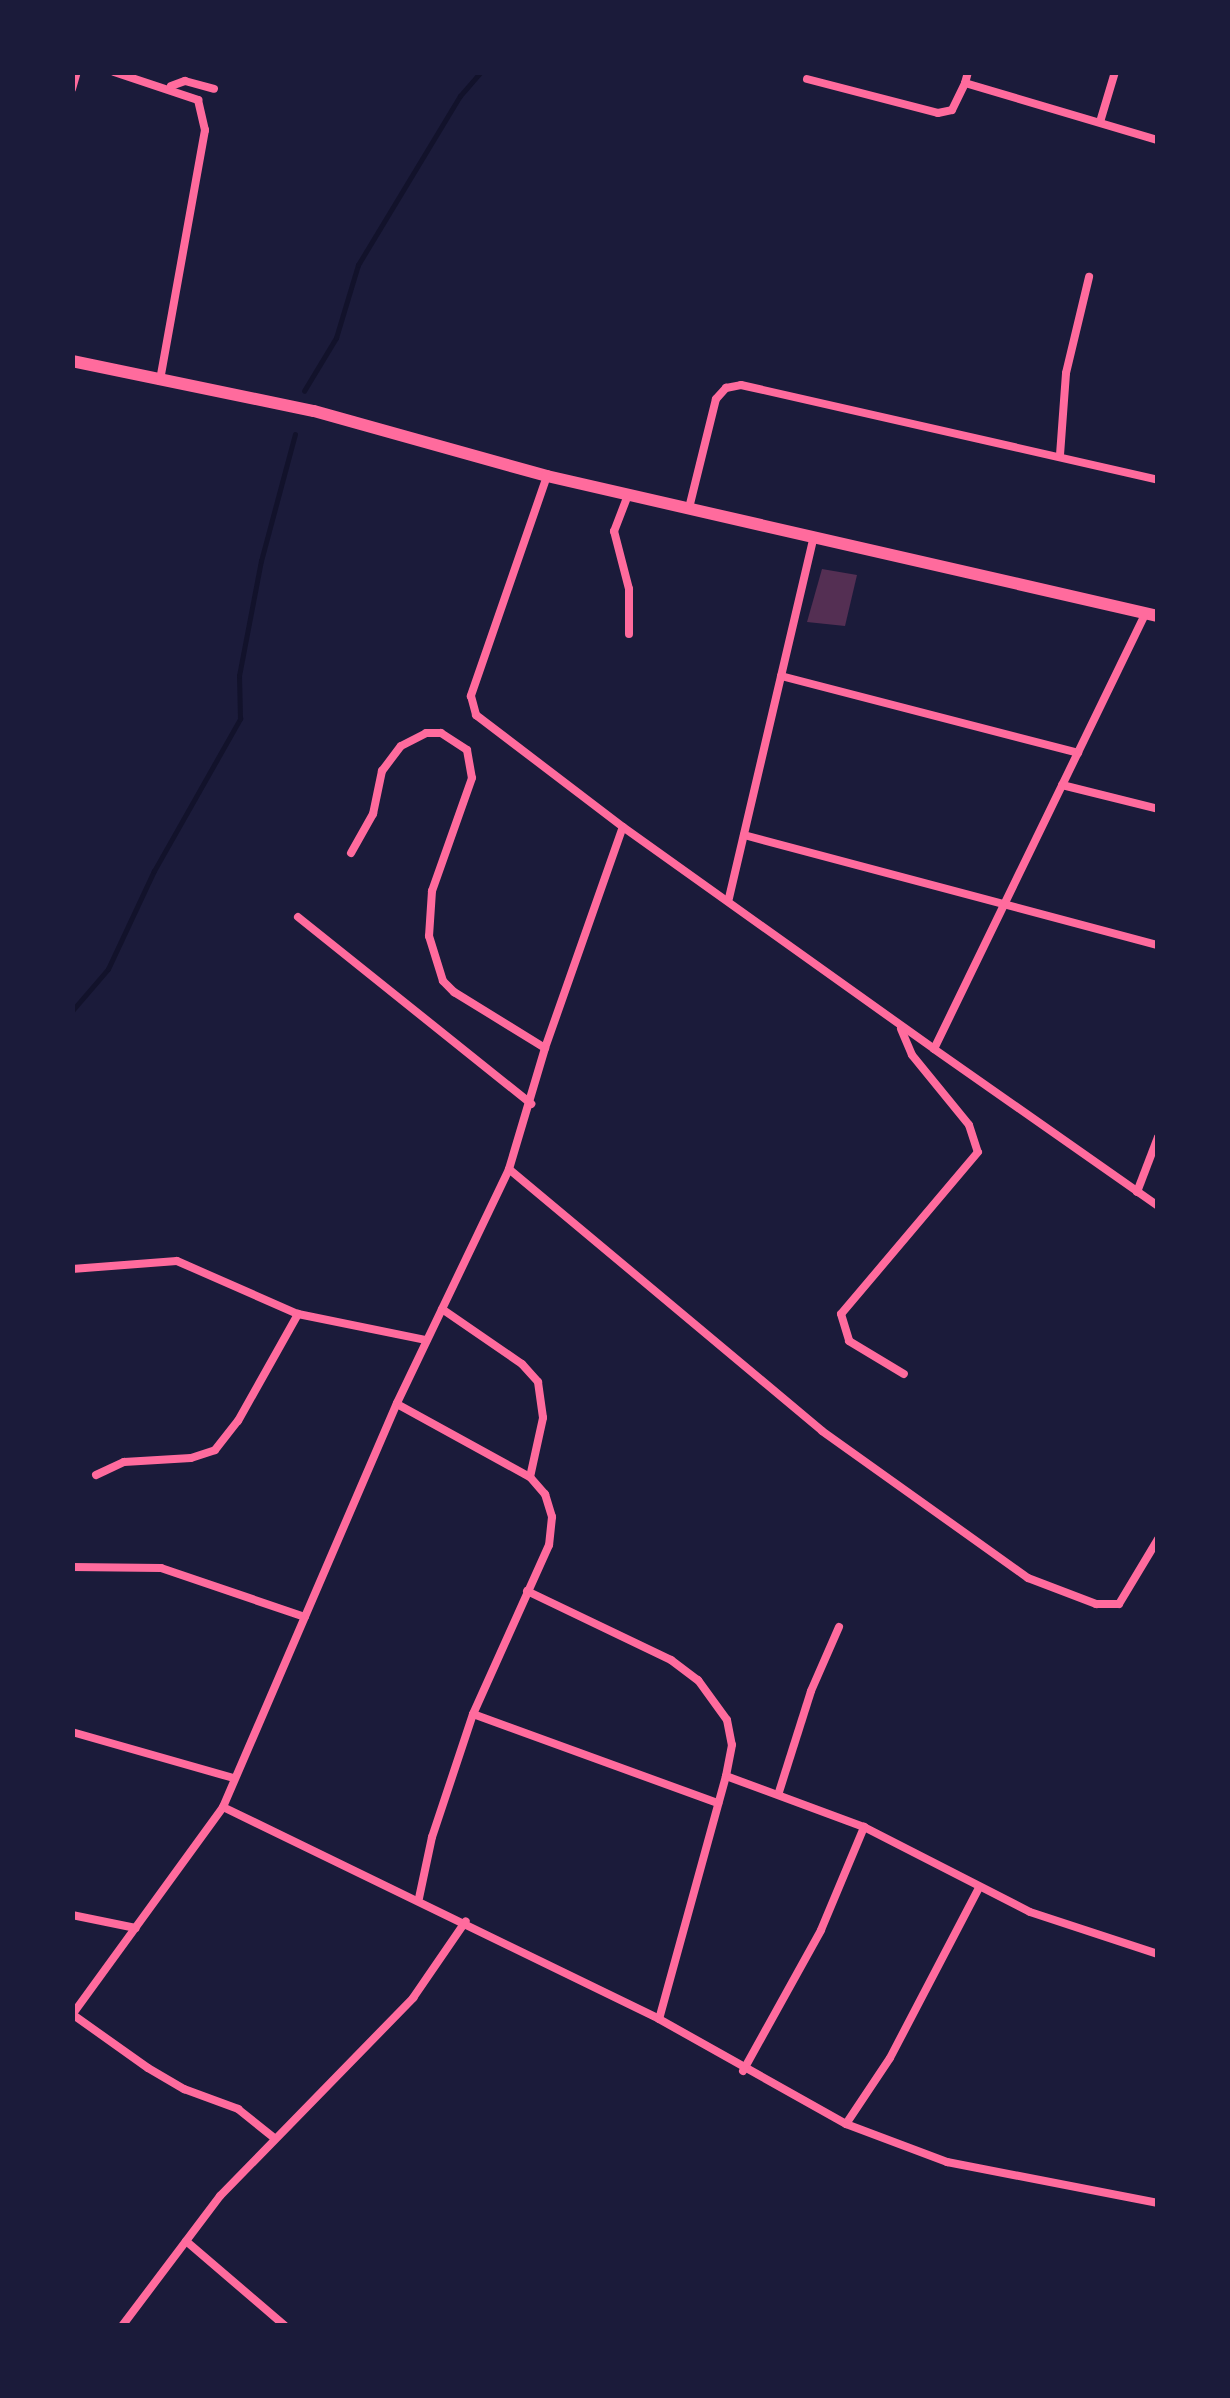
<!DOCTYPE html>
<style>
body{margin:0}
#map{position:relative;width:1230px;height:2398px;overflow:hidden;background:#1b1b3a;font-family:"Nunito Sans",sans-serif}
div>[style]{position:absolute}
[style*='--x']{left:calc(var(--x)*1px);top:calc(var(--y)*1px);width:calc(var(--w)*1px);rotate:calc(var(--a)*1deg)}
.stream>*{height:4.5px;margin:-2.25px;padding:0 2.25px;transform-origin:2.25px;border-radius:2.25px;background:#12122b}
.building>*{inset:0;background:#542f53}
.minor>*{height:8px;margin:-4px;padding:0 4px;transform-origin:4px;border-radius:4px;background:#ff6b9d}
.trunk>*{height:12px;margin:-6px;padding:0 6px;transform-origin:6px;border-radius:6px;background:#ff6b9d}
span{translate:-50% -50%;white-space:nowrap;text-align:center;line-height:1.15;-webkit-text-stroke:9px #1b1b3a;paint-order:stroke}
.frame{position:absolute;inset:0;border:75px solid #1b1b3a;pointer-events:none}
</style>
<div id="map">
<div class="stream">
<div style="--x:304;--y:391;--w:62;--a:-58.9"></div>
<div style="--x:336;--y:338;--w:76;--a:-73.2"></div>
<div style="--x:358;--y:265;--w:197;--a:-58.9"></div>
<div style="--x:460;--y:96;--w:32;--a:-49"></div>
<div style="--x:72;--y:1011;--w:55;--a:-49.4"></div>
<div style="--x:108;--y:969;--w:108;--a:-64.9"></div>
<div style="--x:154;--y:871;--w:175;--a:-60.5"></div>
<div style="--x:240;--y:719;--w:43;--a:-91.3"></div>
<div style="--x:239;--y:676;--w:117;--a:-79.2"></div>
<div style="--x:261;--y:561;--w:131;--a:-75"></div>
</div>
<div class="building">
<div style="clip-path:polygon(822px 569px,857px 575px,845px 626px,807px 622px)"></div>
</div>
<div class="minor">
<div style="--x:114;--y:72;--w:89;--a:18.4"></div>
<div style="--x:198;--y:100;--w:31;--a:77"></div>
<div style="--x:205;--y:130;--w:255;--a:100.2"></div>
<div style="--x:968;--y:72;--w:11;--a:105"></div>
<div style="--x:965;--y:83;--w:201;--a:16.5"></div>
<div style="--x:807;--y:79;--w:135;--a:14.5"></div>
<div style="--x:938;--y:113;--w:14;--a:-12"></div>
<div style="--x:952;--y:110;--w:30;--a:-64"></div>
<div style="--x:171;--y:86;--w:15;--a:-20"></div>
<div style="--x:185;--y:81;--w:30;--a:15"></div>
<div style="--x:72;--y:89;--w:18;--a:-74"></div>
<div style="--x:1100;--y:122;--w:52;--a:-73.3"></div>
<div style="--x:1060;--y:455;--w:82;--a:-85.8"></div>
<div style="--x:1066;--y:373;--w:99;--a:-76.5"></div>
<div style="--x:547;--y:476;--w:233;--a:109.1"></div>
<div style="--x:471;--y:696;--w:20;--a:75"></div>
<div style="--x:476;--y:715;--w:185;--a:37.3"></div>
<div style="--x:623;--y:827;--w:382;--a:35.5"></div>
<div style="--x:934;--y:1049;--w:483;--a:-64.1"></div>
<div style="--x:628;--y:495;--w:39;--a:111"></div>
<div style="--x:614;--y:531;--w:60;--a:75.5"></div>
<div style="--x:629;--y:589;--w:45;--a:90"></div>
<div style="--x:689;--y:508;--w:112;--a:-76.1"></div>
<div style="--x:716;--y:399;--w:15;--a:-48"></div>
<div style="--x:726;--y:388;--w:15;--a:-11"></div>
<div style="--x:741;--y:385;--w:428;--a:12.8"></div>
<div style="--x:781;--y:676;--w:307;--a:14.5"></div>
<div style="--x:1062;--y:785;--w:99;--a:14"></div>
<div style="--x:744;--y:835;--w:428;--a:14.9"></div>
<div style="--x:351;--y:853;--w:45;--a:-60.6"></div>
<div style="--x:373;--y:814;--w:44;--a:-78.2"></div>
<div style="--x:382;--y:771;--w:31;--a:-53"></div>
<div style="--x:401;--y:746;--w:28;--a:-27"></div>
<div style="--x:426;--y:733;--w:15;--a:0"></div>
<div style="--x:441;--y:733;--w:31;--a:33"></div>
<div style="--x:467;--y:750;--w:28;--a:80"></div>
<div style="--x:472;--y:778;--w:120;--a:109.5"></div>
<div style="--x:432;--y:891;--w:45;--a:93.8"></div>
<div style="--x:429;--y:936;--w:47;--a:72.7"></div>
<div style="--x:443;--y:981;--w:16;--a:45"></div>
<div style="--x:454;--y:992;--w:107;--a:31.6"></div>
<div style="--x:729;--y:898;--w:371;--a:-76.8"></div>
<div style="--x:298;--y:917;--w:299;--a:38.7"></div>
<div style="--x:901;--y:1029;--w:28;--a:67"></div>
<div style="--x:912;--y:1055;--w:90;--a:50.8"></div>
<div style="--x:969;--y:1125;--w:28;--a:72"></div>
<div style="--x:978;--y:1152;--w:212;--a:130.2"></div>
<div style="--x:841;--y:1314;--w:28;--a:73"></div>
<div style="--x:849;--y:1341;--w:64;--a:31"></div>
<div style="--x:934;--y:1049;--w:274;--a:35"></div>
<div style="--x:509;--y:1169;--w:408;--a:39.9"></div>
<div style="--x:822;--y:1431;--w:253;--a:35.5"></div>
<div style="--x:1028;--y:1578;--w:73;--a:20.9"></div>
<div style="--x:1096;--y:1604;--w:23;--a:0"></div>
<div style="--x:1119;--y:1604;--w:76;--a:-59"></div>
<div style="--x:1137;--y:1192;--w:59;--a:-69.1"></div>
<div style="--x:72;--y:1269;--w:105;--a:-4.4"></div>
<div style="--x:177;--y:1261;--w:132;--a:23.7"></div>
<div style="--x:298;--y:1314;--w:131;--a:11.5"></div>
<div style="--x:442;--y:1309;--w:97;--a:34.5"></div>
<div style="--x:522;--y:1364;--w:24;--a:48"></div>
<div style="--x:538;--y:1382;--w:36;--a:82"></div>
<div style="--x:543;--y:1418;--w:60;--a:102.4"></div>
<div style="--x:397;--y:1404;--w:152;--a:28.8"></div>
<div style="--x:530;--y:1477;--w:23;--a:49"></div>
<div style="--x:545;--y:1494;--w:24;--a:73"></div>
<div style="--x:552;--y:1517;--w:28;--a:96"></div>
<div style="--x:549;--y:1545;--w:185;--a:114.2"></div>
<div style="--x:473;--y:1714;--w:130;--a:108.4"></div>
<div style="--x:432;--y:1837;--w:62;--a:102"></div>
<div style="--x:96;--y:1475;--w:31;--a:-25"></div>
<div style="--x:124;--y:1462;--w:67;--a:-3.4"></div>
<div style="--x:191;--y:1458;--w:25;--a:-18"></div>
<div style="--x:215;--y:1450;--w:37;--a:-52"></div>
<div style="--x:238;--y:1421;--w:123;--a:-60.7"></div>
<div style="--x:72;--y:1567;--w:89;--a:0.6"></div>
<div style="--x:161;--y:1568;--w:152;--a:18.8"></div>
<div style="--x:527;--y:1591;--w:160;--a:25.6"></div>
<div style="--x:671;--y:1660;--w:34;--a:37"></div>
<div style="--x:698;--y:1680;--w:49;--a:54.1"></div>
<div style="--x:727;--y:1720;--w:25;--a:79"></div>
<div style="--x:732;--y:1745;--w:32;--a:101"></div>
<div style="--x:726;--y:1776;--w:252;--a:105.4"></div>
<div style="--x:473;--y:1714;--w:261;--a:20"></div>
<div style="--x:72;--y:1732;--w:168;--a:15.9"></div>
<div style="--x:726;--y:1776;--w:147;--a:20.3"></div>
<div style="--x:864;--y:1827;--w:186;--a:27.1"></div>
<div style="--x:1030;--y:1912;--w:135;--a:18.2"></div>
<div style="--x:779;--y:1792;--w:106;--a:-72.4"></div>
<div style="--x:811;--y:1691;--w:70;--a:-66.4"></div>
<div style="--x:223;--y:1807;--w:485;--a:25.9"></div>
<div style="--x:659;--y:2019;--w:214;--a:29.3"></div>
<div style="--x:846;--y:2124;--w:108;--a:20.6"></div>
<div style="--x:947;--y:2162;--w:215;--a:11"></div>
<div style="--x:72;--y:1915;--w:65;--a:11.5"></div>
<div style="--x:72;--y:2014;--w:93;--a:35.4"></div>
<div style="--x:148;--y:2068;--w:42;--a:30.3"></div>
<div style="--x:184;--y:2089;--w:58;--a:20.3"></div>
<div style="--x:238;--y:2109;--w:45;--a:38.7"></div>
<div style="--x:72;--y:2015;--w:257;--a:-54"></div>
<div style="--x:223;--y:1807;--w:440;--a:-66.7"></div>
<div style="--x:397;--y:1403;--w:259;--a:-64.4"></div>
<div style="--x:509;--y:1169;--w:126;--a:-73.4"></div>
<div style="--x:545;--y:1048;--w:234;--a:-70.6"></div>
<div style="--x:743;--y:2071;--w:161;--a:-61"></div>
<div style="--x:821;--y:1930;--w:112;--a:-67.3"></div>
<div style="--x:846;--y:2124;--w:79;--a:-56.3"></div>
<div style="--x:890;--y:2058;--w:190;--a:-62.4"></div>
<div style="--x:186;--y:2241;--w:130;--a:40.6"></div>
<div style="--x:122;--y:2326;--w:163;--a:-53"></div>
<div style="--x:220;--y:2196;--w:277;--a:-45.7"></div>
<div style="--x:413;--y:1998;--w:93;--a:-55.5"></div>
</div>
<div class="trunk">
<div style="--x:72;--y:361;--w:247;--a:11.7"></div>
<div style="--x:314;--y:411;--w:242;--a:15.6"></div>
<div style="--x:547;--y:476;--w:627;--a:12.91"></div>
</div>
<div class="frame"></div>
</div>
